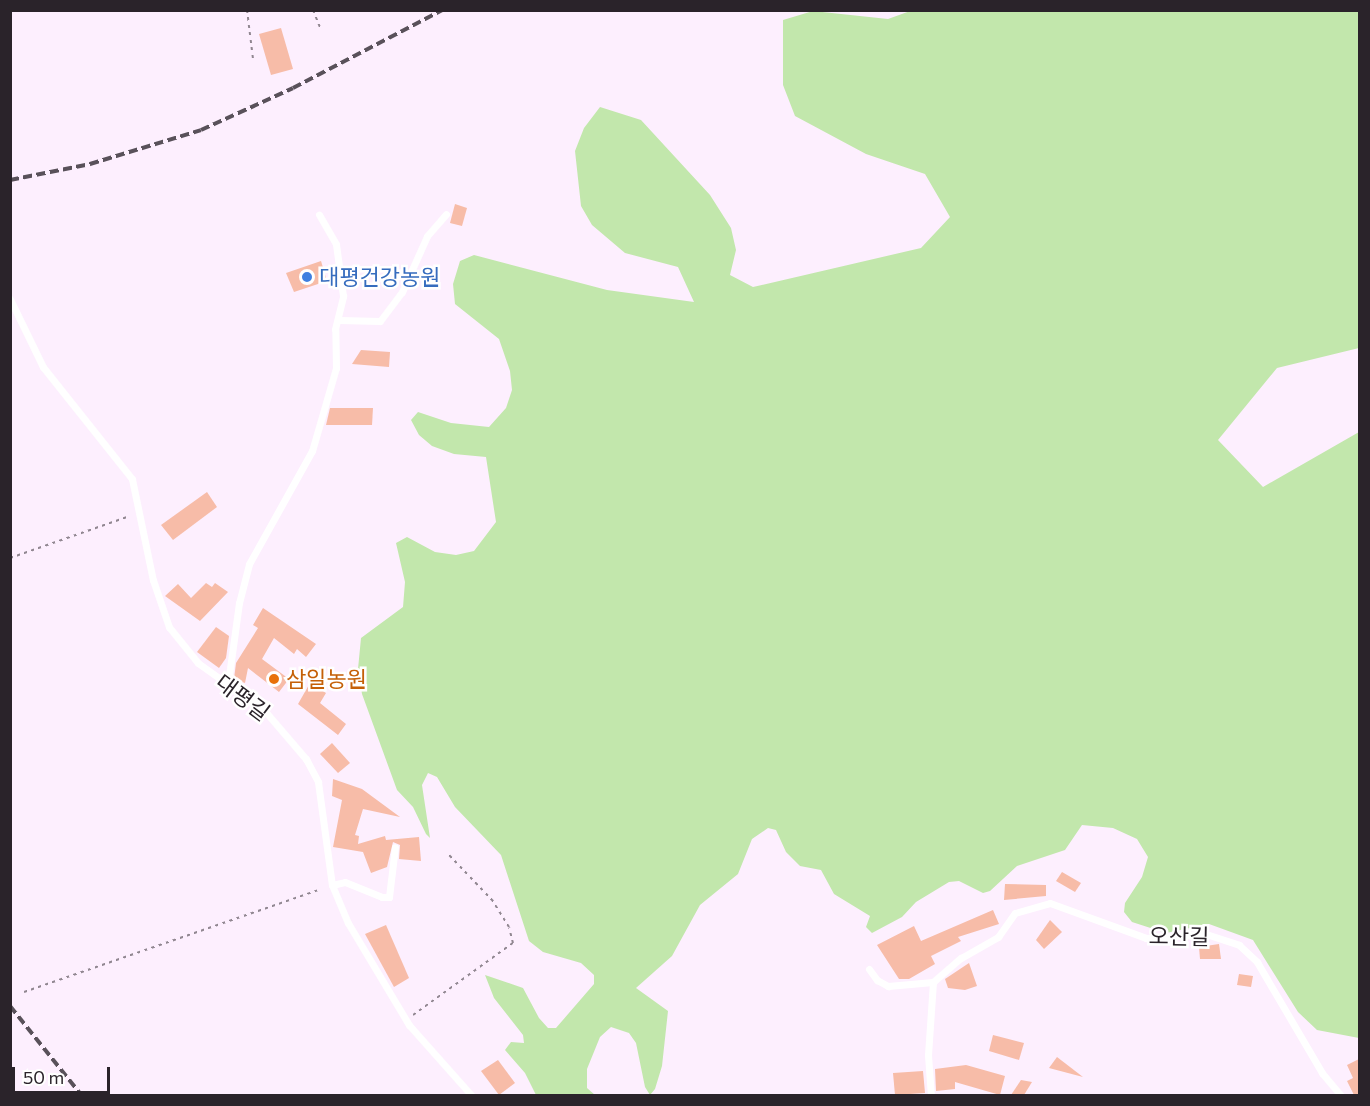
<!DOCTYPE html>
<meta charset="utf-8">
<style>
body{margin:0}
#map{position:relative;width:1370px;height:1106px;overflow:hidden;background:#fdeffe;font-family:Commissioner,"Noto Sans KR",sans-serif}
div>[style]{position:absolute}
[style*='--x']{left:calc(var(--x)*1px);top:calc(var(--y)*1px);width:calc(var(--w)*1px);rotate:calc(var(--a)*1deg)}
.green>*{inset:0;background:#c2e7ac}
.building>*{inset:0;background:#f7bca8}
.path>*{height:2px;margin-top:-1px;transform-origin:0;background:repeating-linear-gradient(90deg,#918791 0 3px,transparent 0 7.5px)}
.service>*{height:7px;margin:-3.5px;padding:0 3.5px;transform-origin:3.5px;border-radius:3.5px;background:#fff}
.rail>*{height:4px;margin-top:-2px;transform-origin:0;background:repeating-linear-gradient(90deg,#59515a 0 9px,transparent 0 13.5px)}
.dots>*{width:16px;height:16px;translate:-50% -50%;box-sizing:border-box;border:3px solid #fff;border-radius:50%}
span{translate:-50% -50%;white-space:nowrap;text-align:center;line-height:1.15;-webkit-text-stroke:5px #fff;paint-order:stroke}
.shop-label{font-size:22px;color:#366cbe}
.left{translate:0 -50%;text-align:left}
.food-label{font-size:22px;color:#c56008}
.street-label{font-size:22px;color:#2a232a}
.frame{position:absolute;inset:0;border:12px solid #2a232a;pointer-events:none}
.scale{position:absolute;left:12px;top:1067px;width:98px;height:27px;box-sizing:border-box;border:3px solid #2a232a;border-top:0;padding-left:8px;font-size:18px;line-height:21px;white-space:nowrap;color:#2a232a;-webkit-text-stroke:4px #fff;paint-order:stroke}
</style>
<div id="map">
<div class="green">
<div style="clip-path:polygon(913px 10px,1359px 11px,1359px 348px,1277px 368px,1218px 440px,1263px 487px,1359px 432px,1359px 1038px,1317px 1030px,1298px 1012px,1253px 940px,1209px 924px,1166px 933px,1132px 922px,1124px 912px,1125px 903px,1142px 877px,1148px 857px,1137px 839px,1113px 828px,1082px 825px,1065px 850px,1017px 866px,990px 891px,983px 893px,959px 881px,949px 882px,916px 902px,902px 917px,872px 933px,866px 927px,870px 916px,834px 894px,821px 870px,800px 866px,786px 852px,776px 830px,768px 828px,752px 839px,738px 874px,700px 905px,672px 956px,636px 988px,668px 1011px,662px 1066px,655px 1089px,650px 1095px,645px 1087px,636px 1043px,629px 1033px,611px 1027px,600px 1037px,587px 1069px,587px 1088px,595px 1095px,536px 1095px,525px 1073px,505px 1050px,511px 1042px,524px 1043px,523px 1035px,494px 998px,485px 975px,523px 988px,539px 1018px,548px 1028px,556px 1028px,594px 984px,594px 975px,581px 963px,543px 952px,529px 941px,501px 855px,455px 807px,437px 777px,428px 773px,422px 785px,430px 838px,426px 834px,413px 807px,397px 790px,362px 694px,358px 669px,361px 638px,403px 607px,405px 582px,396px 543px,407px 537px,435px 552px,456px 555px,474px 551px,496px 522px,486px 457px,454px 454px,432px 446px,419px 435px,411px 420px,418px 412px,451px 423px,489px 427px,506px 408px,512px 390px,510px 371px,499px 339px,455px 304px,453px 284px,460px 261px,474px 255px,607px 290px,694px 302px,678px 267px,625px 253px,592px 225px,581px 206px,575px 151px,584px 128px,600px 107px,641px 120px,710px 195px,731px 228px,736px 250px,730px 275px,753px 287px,921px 248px,950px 217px,925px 174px,866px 154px,795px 116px,783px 85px,783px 20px,813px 11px,888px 19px)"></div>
</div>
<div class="building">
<div style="clip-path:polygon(281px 28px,293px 69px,271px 75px,259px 34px)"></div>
<div style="clip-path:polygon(455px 204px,467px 208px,462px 226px,450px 223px)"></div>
<div style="clip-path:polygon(321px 261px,327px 281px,294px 292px,286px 273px)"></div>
<div style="clip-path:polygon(361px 350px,390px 352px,389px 367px,352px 364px)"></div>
<div style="clip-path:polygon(330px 408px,373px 408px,372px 425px,326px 425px)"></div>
<div style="clip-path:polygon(207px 492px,217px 507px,173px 540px,161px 525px)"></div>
<div style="clip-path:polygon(206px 583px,212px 587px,215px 583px,228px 592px,200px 621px,165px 596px,178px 584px,191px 598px)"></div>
<div style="clip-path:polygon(263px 608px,316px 644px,306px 657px,297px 649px,294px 654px,274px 638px,262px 659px,289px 679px,279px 692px,248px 668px,245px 683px,234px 679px,236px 663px,258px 628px,253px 625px)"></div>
<div style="clip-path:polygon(216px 627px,229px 636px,226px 658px,219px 668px,197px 652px)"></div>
<div style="clip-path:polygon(310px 683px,326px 693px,320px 703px,346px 724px,338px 735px,298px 704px)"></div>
<div style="clip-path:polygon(332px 743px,350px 763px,338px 773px,320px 754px)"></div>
<div style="clip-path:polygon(333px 779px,362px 789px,400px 817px,363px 809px,355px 835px,359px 836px,358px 844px,385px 836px,386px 840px,419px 837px,421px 861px,399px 859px,400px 845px,393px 842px,387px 867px,371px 873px,363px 852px,333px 847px,342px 800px,332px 796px)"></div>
<div style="clip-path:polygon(1062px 872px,1081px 883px,1075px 892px,1056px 881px)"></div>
<div style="clip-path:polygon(1005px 884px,1046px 885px,1046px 896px,1004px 900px)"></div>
<div style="clip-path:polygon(993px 910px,999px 924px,958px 937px,961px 941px,931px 956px,935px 964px,909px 979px,899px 979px,877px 945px,914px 926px,921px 941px)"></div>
<div style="clip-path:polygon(1050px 920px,1062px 932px,1044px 949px,1036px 940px)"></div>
<div style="clip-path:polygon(386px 925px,409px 978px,394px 987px,365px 934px)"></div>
<div style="clip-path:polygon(1219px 944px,1221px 959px,1200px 959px,1199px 947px)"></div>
<div style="clip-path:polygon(969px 963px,977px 986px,965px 990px,948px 988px,945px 979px)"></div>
<div style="clip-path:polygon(1239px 974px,1253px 976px,1251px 987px,1237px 985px)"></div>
<div style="clip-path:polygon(993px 1035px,1024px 1043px,1019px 1060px,989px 1051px)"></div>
<div style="clip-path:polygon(1057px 1057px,1083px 1077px,1049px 1068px)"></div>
<div style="clip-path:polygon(1359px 1059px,1359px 1095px,1354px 1095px,1347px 1081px,1353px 1078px,1347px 1065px)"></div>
<div style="clip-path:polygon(498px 1060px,515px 1083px,499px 1095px,481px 1071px)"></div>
<div style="clip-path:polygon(966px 1065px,1005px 1076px,1000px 1095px,955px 1082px,955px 1089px,936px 1091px,935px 1069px)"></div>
<div style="clip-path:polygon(923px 1071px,925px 1093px,895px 1095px,893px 1073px)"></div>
<div style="clip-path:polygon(1021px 1080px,1032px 1082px,1024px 1095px,1011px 1095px)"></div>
</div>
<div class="path">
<div style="--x:247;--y:10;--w:49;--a:83"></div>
<div style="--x:313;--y:10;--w:22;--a:68"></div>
<div style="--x:10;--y:558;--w:127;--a:-19.3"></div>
<div style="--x:24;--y:992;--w:315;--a:-19.1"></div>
<div style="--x:413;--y:1015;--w:123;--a:-35.8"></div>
<div style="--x:513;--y:943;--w:16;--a:-104"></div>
<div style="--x:509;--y:927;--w:31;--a:-122"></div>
<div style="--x:493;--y:901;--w:64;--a:-133.7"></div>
</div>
<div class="service">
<div style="--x:10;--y:299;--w:76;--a:64.1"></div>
<div style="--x:43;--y:367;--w:143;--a:51.5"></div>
<div style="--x:132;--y:479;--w:103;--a:78.3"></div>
<div style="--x:153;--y:580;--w:50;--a:71.2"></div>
<div style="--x:169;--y:627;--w:46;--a:51.1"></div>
<div style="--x:198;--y:663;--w:81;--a:35.5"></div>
<div style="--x:264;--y:710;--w:65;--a:49.4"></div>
<div style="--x:306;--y:759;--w:26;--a:62"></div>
<div style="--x:318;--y:782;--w:104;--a:82.3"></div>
<div style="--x:332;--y:885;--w:41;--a:67.2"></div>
<div style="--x:348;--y:923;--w:119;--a:59.1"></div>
<div style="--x:409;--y:1025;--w:95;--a:48.4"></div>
<div style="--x:339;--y:320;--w:41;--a:1.4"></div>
<div style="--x:380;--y:321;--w:36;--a:-53"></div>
<div style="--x:402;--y:292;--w:61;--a:-65.9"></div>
<div style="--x:427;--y:236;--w:29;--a:-49"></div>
<div style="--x:228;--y:683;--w:81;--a:-82.2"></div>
<div style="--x:239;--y:603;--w:40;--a:-75.6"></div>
<div style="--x:249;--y:564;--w:129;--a:-60.9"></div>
<div style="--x:312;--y:451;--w:86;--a:-73.9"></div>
<div style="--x:336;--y:368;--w:39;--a:-91"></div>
<div style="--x:335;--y:329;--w:34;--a:-76"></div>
<div style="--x:343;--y:296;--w:52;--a:-97.7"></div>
<div style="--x:336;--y:244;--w:34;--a:-120"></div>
<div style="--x:332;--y:885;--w:13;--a:-13"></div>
<div style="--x:345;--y:882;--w:40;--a:22"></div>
<div style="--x:382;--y:897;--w:7;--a:0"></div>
<div style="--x:389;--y:897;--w:50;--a:-83.2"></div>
<div style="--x:869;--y:969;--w:14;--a:54"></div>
<div style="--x:877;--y:980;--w:13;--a:29"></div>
<div style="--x:888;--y:986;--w:45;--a:-5.1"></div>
<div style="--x:931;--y:1096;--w:41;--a:-94.2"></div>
<div style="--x:928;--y:1055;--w:73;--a:-86.1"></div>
<div style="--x:933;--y:982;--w:37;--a:-41"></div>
<div style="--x:961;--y:958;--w:43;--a:-29.6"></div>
<div style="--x:998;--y:937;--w:29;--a:-55"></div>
<div style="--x:1015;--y:913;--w:36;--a:-16"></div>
<div style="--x:1050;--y:903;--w:102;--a:20"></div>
<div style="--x:1146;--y:938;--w:60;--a:-3.8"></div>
<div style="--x:1206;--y:934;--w:35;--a:18"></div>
<div style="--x:1239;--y:945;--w:25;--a:43"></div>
<div style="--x:1257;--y:962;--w:129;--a:59.6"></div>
<div style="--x:1322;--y:1073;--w:30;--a:50"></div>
</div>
<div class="rail">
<div style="--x:10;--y:180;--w:82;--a:-11.3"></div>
<div style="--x:90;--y:164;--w:116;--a:-17"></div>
<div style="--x:201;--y:130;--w:101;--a:-24.5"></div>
<div style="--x:293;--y:88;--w:168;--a:-27.6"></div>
<div style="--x:10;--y:1006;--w:115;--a:51.3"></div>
</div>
<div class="dots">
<div style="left:307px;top:277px;background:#3f7fe0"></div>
<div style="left:274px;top:679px;background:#e8710a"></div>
</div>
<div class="shop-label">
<span class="left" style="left:319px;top:277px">대평건강농원</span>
</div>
<div class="food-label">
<span class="left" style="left:286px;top:679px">삼일농원</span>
</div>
<div class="street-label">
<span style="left:243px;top:697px;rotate:37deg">대평길</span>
<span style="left:1179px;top:936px;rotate:1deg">오산길</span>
</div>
<div class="frame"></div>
<div class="scale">50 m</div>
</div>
